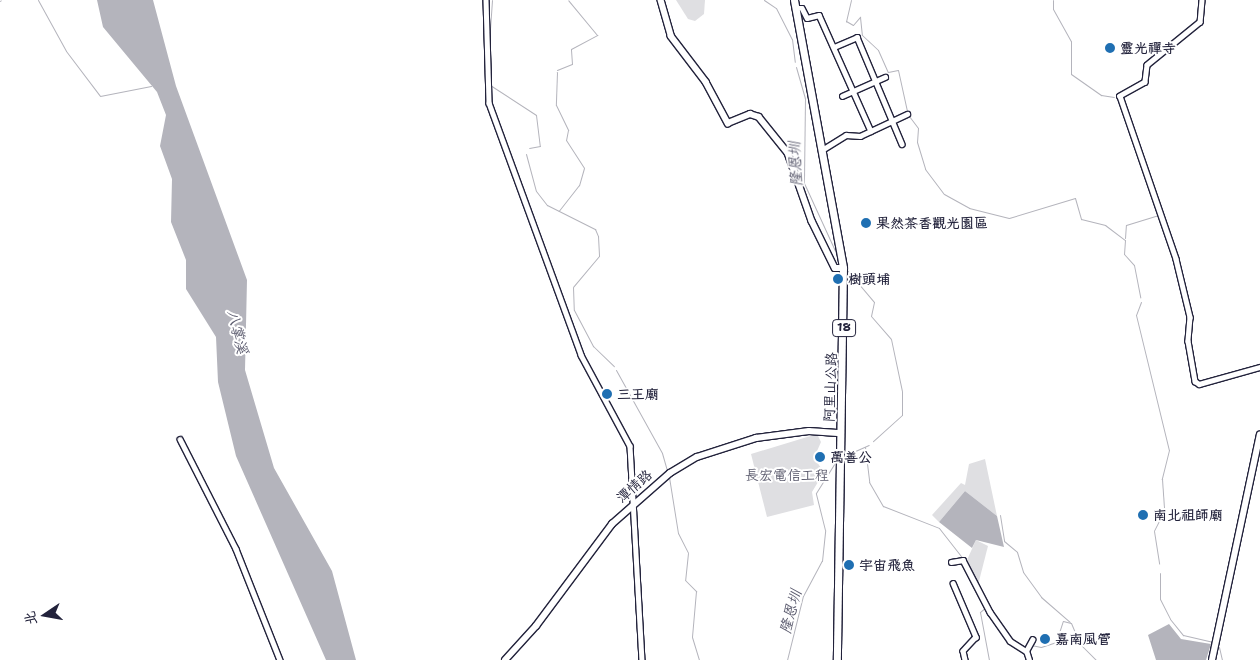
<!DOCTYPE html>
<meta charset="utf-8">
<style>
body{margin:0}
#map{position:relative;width:1260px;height:660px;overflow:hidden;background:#fff;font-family:"Shantell Sans","LXGW WenKai TC",sans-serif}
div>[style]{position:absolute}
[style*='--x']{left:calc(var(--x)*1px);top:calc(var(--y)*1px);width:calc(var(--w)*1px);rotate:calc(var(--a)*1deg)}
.green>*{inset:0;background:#dfdfe2}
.water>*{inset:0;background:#b4b4bc}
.stream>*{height:1px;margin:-0.5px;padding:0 0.5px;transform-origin:0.5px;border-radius:0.5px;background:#b4b4bc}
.roads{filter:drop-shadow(1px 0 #22223b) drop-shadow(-1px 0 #22223b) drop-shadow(0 1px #22223b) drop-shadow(0 -1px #22223b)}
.minor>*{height:4.5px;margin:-2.25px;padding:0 2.25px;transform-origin:2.25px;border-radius:2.25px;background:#fff}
.tertiary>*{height:5.5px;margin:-2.75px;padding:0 2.75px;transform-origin:2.75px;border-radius:2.75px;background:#fff}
.primary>*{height:7px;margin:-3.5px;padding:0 3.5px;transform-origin:3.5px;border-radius:3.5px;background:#fff}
.dots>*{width:14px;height:14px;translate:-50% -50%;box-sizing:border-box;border:2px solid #fff;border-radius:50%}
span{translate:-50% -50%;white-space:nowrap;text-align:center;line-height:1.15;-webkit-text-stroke:4px #fff;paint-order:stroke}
.shield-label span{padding:1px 4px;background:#fff;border:1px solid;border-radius:4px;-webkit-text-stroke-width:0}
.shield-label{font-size:12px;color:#22223b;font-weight:700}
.poi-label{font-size:14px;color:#22223b;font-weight:700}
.left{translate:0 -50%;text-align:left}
.street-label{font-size:14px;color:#22223b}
.park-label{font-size:14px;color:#5b5b6d}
.water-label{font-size:15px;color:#5c5c6f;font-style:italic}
.north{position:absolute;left:20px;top:590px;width:50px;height:50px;-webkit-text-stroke:4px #fff;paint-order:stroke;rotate:258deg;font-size:14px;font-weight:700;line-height:20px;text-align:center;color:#22223b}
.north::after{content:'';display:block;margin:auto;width:18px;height:22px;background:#22223b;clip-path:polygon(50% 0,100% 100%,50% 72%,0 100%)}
</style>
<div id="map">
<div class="green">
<div style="clip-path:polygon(676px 0,705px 0,704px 14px,695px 21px,688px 19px)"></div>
<div style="clip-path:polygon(817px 434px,821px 442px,814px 458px,824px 472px,812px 492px,814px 505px,767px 517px,751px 454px)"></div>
<div style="clip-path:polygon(985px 459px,997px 516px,965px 491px,939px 522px,932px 515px,961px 483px,965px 485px,969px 464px)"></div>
<div style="clip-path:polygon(976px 540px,988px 546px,978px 585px,967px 560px)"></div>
</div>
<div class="water">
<div style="clip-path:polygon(97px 0,153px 0,176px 86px,247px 280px,245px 370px,274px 468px,332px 571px,356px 660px,326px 660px,236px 456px,218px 382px,216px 337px,186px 289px,186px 260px,171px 222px,172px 179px,160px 146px,166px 115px,157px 92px,103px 27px)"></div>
<div style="clip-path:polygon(965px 491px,997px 516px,1004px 547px,976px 540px,972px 548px,939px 522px)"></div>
<div style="clip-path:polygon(1169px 624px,1181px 639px,1211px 644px,1206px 660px,1156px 660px,1148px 635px)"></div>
</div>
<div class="stream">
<div style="--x:38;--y:0;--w:58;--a:61.2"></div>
<div style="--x:66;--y:51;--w:56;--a:52.9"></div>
<div style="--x:100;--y:96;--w:52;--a:-11.1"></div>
<div style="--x:764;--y:0;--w:14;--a:34"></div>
<div style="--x:776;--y:8;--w:35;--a:63"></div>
<div style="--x:792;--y:39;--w:23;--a:83"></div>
<div style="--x:851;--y:0;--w:22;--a:103"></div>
<div style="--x:846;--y:21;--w:8;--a:30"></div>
<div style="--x:853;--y:25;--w:11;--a:-49"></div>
<div style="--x:860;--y:17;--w:18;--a:84"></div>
<div style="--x:862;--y:35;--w:22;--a:43"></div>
<div style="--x:878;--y:50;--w:24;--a:66"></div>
<div style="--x:888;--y:72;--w:10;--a:-11"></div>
<div style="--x:898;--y:70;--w:42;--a:77.6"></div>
<div style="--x:1053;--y:0;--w:9;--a:90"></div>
<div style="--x:1053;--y:9;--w:37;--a:61"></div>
<div style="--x:1071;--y:41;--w:33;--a:90"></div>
<div style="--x:1071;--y:74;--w:37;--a:35"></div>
<div style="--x:1101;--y:95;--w:13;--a:9"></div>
<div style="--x:0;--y:1;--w:1;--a:-45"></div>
<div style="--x:489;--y:43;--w:43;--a:-86"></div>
<div style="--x:796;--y:67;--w:32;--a:74"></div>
<div style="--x:805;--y:98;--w:85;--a:90.7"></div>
<div style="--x:804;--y:183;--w:79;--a:65.4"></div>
<div style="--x:557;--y:70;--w:16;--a:-22"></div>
<div style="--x:572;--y:64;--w:15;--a:-94"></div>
<div style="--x:571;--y:49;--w:30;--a:-28"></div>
<div style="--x:597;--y:35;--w:45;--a:-129.6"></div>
<div style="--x:557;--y:72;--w:33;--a:92"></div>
<div style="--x:556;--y:105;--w:28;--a:64"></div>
<div style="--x:568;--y:130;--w:10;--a:101"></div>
<div style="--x:566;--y:140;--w:33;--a:57"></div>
<div style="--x:584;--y:168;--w:18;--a:106"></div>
<div style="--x:579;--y:185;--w:33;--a:128"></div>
<div style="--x:490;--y:85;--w:55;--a:33.1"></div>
<div style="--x:536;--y:115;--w:31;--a:83"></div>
<div style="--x:540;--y:146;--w:11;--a:170"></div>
<div style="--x:909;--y:116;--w:15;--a:53"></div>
<div style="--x:918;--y:128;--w:14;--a:94"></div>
<div style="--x:917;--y:142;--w:28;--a:73"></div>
<div style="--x:925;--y:169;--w:31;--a:53"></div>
<div style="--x:944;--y:194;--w:29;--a:29"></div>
<div style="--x:969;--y:208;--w:41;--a:14"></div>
<div style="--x:1009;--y:218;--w:69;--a:-16.9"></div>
<div style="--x:1075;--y:198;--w:22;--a:74"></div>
<div style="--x:1081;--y:219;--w:25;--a:14"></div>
<div style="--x:1105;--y:225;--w:25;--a:37"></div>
<div style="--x:1125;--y:240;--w:14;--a:94"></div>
<div style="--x:1124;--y:254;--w:15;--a:48"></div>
<div style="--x:1134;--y:265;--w:33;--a:79"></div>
<div style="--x:526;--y:154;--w:38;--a:75"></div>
<div style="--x:536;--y:191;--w:18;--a:52"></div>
<div style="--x:547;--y:205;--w:54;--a:26.6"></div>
<div style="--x:595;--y:229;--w:8;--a:67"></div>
<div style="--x:598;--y:236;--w:20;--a:87"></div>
<div style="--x:599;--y:256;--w:40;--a:130"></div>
<div style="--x:573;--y:287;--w:23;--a:88"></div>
<div style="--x:574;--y:310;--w:41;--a:62.2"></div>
<div style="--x:593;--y:346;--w:29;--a:44"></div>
<div style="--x:1125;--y:238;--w:13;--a:-86"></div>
<div style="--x:1126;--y:225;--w:34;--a:-17"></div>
<div style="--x:847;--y:270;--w:42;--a:49.8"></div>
<div style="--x:874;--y:302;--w:14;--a:102"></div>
<div style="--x:871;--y:316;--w:30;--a:49"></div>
<div style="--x:891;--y:339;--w:53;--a:78.1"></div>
<div style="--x:902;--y:391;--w:24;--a:90"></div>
<div style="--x:902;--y:415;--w:39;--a:138"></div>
<div style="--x:1141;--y:302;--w:14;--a:111"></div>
<div style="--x:1136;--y:315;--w:139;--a:76.3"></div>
<div style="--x:1169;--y:450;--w:30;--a:104"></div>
<div style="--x:1162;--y:479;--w:32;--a:86"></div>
<div style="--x:1164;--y:511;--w:22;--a:117"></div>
<div style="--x:1154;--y:531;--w:33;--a:81"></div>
<div style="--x:616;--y:370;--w:95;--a:61"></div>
<div style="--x:662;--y:453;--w:19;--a:74"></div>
<div style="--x:865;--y:447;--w:35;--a:83"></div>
<div style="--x:869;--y:482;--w:28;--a:60"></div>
<div style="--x:883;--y:506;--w:60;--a:21.4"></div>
<div style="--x:939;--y:528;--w:41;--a:52"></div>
<div style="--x:844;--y:456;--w:27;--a:-24"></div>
<div style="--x:669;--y:477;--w:57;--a:80.9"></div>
<div style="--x:678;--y:533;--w:22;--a:63"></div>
<div style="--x:688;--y:553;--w:27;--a:96"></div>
<div style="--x:685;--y:580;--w:16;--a:45"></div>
<div style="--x:696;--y:591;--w:46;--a:95"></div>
<div style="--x:692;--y:637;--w:24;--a:73"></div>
<div style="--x:1000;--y:515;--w:26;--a:81"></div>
<div style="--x:1004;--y:541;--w:17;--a:40"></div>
<div style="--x:1017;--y:552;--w:21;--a:73"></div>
<div style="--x:1023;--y:572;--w:31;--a:54"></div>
<div style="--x:1041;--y:597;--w:38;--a:41"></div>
<div style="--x:1160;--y:573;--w:26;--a:90"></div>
<div style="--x:1160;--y:599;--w:22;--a:63"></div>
<div style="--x:1170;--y:619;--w:21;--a:51"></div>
<div style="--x:1183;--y:635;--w:32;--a:13"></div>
<div style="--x:986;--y:607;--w:8;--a:140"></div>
<div style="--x:980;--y:612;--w:49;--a:79.4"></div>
<div style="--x:1031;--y:645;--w:10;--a:11"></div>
<div style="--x:1041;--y:647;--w:16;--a:-18"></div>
<div style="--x:1056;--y:642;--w:22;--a:-72"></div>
<div style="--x:1063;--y:621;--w:8;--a:14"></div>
<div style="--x:1071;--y:623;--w:23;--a:67"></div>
<div style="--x:1080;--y:644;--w:23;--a:45"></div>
<div style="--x:1219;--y:647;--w:13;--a:77"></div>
<div style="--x:787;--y:660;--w:66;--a:-76"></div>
<div style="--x:803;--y:596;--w:40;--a:-62"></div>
<div style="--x:822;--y:561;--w:31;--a:-84"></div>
<div style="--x:825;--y:530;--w:38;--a:-104"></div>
<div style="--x:816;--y:493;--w:39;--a:-58"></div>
</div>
<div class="roads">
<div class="minor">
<div style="--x:486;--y:0;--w:103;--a:88.3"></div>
<div style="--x:489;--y:103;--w:268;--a:69.9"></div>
<div style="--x:581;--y:355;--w:103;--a:61.7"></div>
<div style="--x:630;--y:446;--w:214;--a:86.8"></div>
<div style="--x:1202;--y:0;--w:22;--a:95"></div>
<div style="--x:1200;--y:22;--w:68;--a:140.9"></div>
<div style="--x:1147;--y:65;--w:17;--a:97"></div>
<div style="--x:1145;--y:82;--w:29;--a:151"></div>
<div style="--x:1120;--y:96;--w:172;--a:71"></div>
<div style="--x:1176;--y:259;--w:60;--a:76.4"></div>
<div style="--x:1190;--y:317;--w:24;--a:95"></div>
<div style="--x:1188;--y:341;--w:41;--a:80.1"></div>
<div style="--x:1195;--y:381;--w:5;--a:37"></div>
<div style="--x:1199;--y:384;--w:63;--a:-15.6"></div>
<div style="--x:795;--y:8;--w:7;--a:0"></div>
<div style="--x:802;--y:8;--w:11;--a:63"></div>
<div style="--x:807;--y:18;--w:12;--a:-14"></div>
<div style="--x:819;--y:15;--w:127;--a:65.9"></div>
<div style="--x:834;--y:47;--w:25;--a:-23"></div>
<div style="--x:857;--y:37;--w:116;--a:67.2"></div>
<div style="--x:842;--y:96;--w:47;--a:-23.8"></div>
<div style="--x:822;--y:150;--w:28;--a:-32"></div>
<div style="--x:846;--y:135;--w:14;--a:4"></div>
<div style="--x:860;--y:136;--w:52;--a:-25.1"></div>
<div style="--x:180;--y:439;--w:123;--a:63"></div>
<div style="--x:236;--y:549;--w:119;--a:68.4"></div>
<div style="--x:951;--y:562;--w:12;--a:-9"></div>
<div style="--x:963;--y:560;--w:59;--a:62.6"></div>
<div style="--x:990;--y:612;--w:35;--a:55"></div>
<div style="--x:1010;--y:641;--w:19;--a:32"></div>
<div style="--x:953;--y:583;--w:59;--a:66.9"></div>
<div style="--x:976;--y:637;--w:19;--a:133"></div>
<div style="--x:963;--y:651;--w:9;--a:77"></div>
<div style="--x:1029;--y:660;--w:9;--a:-108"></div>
<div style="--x:1026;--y:651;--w:13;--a:-61"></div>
</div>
<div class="tertiary">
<div style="--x:661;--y:0;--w:37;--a:74"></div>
<div style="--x:671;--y:36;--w:58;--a:52.7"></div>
<div style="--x:706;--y:82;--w:47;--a:61.8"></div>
<div style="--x:728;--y:123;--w:24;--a:-22"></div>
<div style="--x:750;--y:114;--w:9;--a:18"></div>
<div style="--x:759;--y:117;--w:46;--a:51.1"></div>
<div style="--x:788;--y:153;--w:72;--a:70.6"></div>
<div style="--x:812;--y:221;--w:52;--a:63.9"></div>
<div style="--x:835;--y:268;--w:8;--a:0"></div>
<div style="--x:505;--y:660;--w:46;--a:-47.6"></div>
<div style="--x:536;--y:626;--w:127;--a:-53.3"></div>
<div style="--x:612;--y:524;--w:77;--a:-41.3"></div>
<div style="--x:670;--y:473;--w:31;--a:-31"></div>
<div style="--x:697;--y:457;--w:62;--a:-17.9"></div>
<div style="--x:756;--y:438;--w:53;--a:-7.5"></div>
<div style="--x:809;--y:431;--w:32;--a:4"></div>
<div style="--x:1212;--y:660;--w:230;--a:-78"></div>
</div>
<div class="primary">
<div style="--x:794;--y:0;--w:272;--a:79.6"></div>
<div style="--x:843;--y:268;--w:392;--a:90.9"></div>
</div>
</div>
<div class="dots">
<div style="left:1110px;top:48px;background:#1f6fb2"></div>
<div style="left:866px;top:223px;background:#1f6fb2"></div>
<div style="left:838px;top:279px;background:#1f6fb2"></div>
<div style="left:607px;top:394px;background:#1f6fb2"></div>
<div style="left:820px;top:457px;background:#1f6fb2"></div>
<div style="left:1143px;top:515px;background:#1f6fb2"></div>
<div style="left:849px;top:565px;background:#1f6fb2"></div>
<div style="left:1045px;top:639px;background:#1f6fb2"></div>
</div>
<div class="shield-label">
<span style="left:844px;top:328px">18</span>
</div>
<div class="poi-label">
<span class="left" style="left:1120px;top:48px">靈光禪寺</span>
<span class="left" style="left:876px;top:223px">果然茶香觀光園區</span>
<span class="left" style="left:848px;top:279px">樹頭埔</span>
<span class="left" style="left:617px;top:394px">三王廟</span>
<span class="left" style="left:830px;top:457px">萬善公</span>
<span class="left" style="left:1153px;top:515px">南北祖師廟</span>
<span class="left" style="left:859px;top:565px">宇宙飛魚</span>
<span class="left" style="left:1055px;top:639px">嘉南風管</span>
</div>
<div class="street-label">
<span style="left:830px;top:387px;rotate:-88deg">阿里山公路</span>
<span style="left:634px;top:486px;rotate:-41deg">潭情路</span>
</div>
<div class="park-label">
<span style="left:787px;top:475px">長宏電信工程</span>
</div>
<div class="water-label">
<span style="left:796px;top:164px;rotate:-93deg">隆恩圳</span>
<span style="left:237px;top:332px;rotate:76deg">八掌溪</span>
<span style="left:791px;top:612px;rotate:-75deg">隆恩圳</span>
</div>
<div class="north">北</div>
</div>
